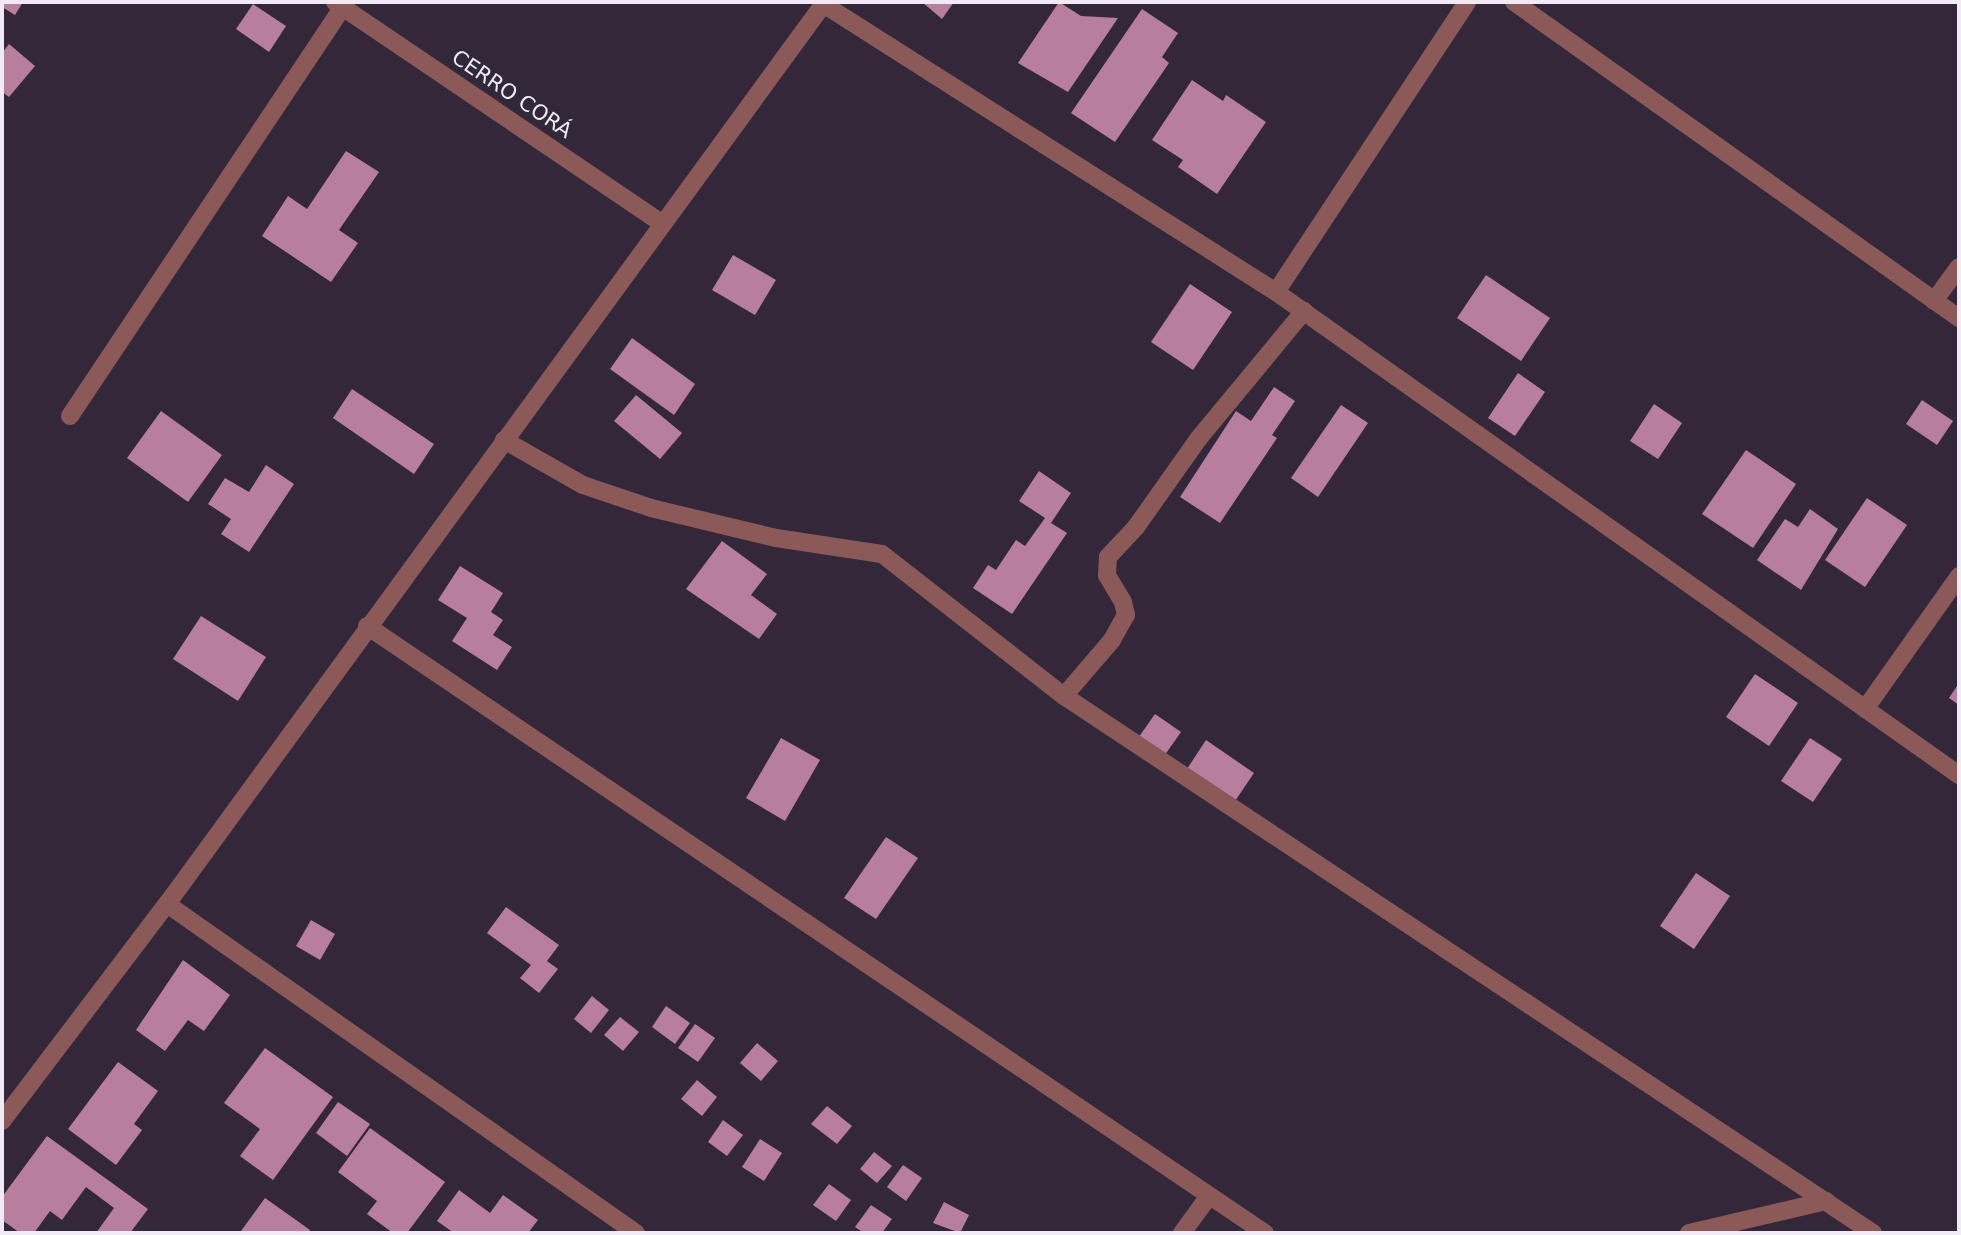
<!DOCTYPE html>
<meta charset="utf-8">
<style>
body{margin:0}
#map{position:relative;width:1961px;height:1235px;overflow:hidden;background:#322839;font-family:"DejaVu Sans",sans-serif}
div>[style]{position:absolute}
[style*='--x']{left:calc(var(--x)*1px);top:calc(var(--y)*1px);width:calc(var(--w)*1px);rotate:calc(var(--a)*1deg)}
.building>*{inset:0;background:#b87e9e}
.minor>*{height:18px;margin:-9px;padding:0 9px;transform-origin:9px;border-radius:9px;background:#8a5958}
span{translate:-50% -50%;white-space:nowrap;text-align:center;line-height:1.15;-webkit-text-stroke:7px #322839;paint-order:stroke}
.street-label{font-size:21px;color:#f0eaf5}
.frame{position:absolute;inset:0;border:4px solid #f0eaf5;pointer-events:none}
</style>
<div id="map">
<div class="building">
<div style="clip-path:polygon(2px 2px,23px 2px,15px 15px,2px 7px)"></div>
<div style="clip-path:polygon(922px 2px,954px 2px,942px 19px)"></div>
<div style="clip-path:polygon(1059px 2px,1081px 16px,1118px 18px,1068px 92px,1018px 63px)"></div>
<div style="clip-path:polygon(253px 4px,286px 26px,269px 52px,236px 29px)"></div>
<div style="clip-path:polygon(1142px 9px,1178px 33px,1162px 57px,1169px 63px,1115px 142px,1071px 113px)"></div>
<div style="clip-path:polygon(9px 44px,35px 66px,9px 97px,2px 92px,2px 53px)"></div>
<div style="clip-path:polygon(1192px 80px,1223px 101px,1226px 95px,1266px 122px,1217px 194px,1178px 167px,1183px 160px,1152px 140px)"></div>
<div style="clip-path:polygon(346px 151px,379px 172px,339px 230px,358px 243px,331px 282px,262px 236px,288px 196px,307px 209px)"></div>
<div style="clip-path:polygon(733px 255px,776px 280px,755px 315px,712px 290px)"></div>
<div style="clip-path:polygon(1486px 275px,1550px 318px,1521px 361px,1457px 318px)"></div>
<div style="clip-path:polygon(1190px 284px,1232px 312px,1193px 370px,1151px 342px)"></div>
<div style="clip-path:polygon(632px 338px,695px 384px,674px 415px,610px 369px)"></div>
<div style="clip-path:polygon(1518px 373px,1545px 392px,1515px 436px,1488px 418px)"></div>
<div style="clip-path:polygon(1274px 387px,1295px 401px,1272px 435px,1277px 438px,1220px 523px,1180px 497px,1236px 411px,1251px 421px)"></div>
<div style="clip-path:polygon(352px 389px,434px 444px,414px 474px,333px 418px)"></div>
<div style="clip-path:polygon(636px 395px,682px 433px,660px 459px,614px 421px)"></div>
<div style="clip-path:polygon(1922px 400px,1953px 421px,1937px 445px,1906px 424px)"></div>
<div style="clip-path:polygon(1654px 404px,1682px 423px,1658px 459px,1630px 441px)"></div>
<div style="clip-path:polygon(1341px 405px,1368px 423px,1318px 497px,1291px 478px)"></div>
<div style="clip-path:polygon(161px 411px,222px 455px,188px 502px,127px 458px)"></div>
<div style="clip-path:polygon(1746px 450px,1796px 484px,1753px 548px,1702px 514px)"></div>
<div style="clip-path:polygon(266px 465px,294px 484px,249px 552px,221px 534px,231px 519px,208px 504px,225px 478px,249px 492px)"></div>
<div style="clip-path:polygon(1039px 471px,1071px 493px,1051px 523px,1067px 533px,1012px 614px,973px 588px,988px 565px,996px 570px,1016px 540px,1025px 546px,1045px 518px,1019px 501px)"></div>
<div style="clip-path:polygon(1867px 498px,1907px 525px,1865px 587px,1825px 560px)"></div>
<div style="clip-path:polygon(1810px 509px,1838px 529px,1801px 590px,1757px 560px,1785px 519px,1798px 527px)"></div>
<div style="clip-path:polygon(722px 541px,767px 574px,751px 595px,777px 614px,759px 639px,686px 589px)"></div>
<div style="clip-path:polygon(460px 566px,503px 593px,491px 612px,503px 620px,493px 635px,512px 647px,497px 670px,452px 641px,467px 618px,438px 600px)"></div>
<div style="clip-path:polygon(201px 616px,266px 657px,238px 701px,173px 659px)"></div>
<div style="clip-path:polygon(1755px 674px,1798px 703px,1769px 746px,1726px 717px)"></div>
<div style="clip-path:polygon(1959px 683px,1959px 705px,1949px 698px)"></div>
<div style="clip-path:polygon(1155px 714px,1181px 732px,1162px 759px,1136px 741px)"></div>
<div style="clip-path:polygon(781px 738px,820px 760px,785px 821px,746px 798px)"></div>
<div style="clip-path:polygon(1810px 738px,1842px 759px,1813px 802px,1781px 781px)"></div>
<div style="clip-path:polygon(1206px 740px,1254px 773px,1233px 804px,1185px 772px)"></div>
<div style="clip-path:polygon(886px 837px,918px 858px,876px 919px,844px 898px)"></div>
<div style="clip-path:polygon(1696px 873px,1730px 896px,1694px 949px,1660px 926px)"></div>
<div style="clip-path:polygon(506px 907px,559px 945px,547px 961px,558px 969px,539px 993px,520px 978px,531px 965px,487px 933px)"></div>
<div style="clip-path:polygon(311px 920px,335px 934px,320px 960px,296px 946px)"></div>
<div style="clip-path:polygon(183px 960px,230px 995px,204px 1031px,188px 1020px,165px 1051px,136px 1030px)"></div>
<div style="clip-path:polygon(592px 996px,609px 1010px,591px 1033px,574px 1019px)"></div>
<div style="clip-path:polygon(666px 1006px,690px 1023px,675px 1044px,652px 1027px)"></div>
<div style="clip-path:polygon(620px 1017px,639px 1032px,623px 1051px,604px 1035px)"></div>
<div style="clip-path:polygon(695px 1024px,715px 1038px,698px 1062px,678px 1048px)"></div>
<div style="clip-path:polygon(757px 1043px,778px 1061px,761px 1081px,740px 1063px)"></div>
<div style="clip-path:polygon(265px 1048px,333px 1097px,273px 1180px,240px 1156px,260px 1129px,224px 1103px)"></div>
<div style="clip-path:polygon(118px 1062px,158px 1091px,134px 1124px,142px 1130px,116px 1165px,68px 1129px)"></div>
<div style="clip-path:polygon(697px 1080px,717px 1097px,702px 1116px,681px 1099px)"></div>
<div style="clip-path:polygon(338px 1102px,370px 1124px,347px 1156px,316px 1133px)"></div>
<div style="clip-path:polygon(827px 1106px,852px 1126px,837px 1144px,811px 1124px)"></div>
<div style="clip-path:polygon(723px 1120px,743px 1135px,727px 1156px,708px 1142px)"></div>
<div style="clip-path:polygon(370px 1128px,445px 1182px,407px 1233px,393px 1233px,367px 1214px,377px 1201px,338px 1172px)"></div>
<div style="clip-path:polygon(47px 1136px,148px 1209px,130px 1233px,96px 1233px,114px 1208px,86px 1187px,62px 1220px,50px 1211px,34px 1233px,20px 1233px,2px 1220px,2px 1197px)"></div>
<div style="clip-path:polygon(760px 1139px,782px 1153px,764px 1181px,742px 1167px)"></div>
<div style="clip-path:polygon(874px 1152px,892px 1166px,877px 1183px,860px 1169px)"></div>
<div style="clip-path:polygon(903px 1165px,922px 1178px,906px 1201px,887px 1187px)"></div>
<div style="clip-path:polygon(829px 1184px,851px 1200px,836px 1221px,813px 1205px)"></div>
<div style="clip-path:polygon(459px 1190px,490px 1213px,503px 1195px,538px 1220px,528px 1233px,454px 1233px,437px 1221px)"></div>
<div style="clip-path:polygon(265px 1198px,310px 1230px,308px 1233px,241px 1231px)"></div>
<div style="clip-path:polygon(944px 1202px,969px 1215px,960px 1233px,933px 1223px)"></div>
<div style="clip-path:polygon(871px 1205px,892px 1219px,882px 1233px,864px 1233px,855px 1227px)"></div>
</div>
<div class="minor">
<div style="--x:335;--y:2;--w:396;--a:34.1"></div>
<div style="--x:1514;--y:2;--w:546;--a:35.38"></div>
<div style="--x:823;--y:4;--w:537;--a:32.45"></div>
<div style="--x:1276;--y:292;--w:837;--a:35.27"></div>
<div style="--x:1276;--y:292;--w:347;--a:-56.6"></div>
<div style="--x:1934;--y:301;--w:42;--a:-53.7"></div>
<div style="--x:70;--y:416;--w:498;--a:-56.3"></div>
<div style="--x:504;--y:440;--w:91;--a:29.7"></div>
<div style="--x:583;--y:485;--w:72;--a:18.7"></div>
<div style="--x:651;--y:508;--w:129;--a:13.5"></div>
<div style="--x:776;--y:538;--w:107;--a:8.6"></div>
<div style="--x:882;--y:554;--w:231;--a:38"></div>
<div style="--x:1064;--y:696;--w:971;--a:33.58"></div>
<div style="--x:367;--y:626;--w:1084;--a:34.06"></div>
<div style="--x:1064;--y:696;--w:74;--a:-49.4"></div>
<div style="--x:1112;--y:640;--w:29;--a:-61"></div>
<div style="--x:1126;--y:615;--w:13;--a:-103"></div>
<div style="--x:1123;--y:602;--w:31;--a:-121"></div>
<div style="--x:1107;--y:575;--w:18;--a:-87"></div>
<div style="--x:1108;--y:557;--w:41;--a:-47"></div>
<div style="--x:1136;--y:527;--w:109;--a:-54.7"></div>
<div style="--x:1199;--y:438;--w:165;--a:-50.4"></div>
<div style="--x:1865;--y:709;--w:163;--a:-54.7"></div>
<div style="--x:167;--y:904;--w:573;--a:35.05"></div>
<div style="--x:2;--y:1121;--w:273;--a:-52.8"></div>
<div style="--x:167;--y:904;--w:1116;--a:-53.89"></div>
<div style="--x:1182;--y:1233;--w:46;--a:-53.9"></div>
<div style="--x:1689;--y:1233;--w:141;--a:-13.1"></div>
</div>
<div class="street-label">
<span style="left:512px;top:94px;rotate:34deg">CERRO CORÁ</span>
</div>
<div class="frame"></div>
</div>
